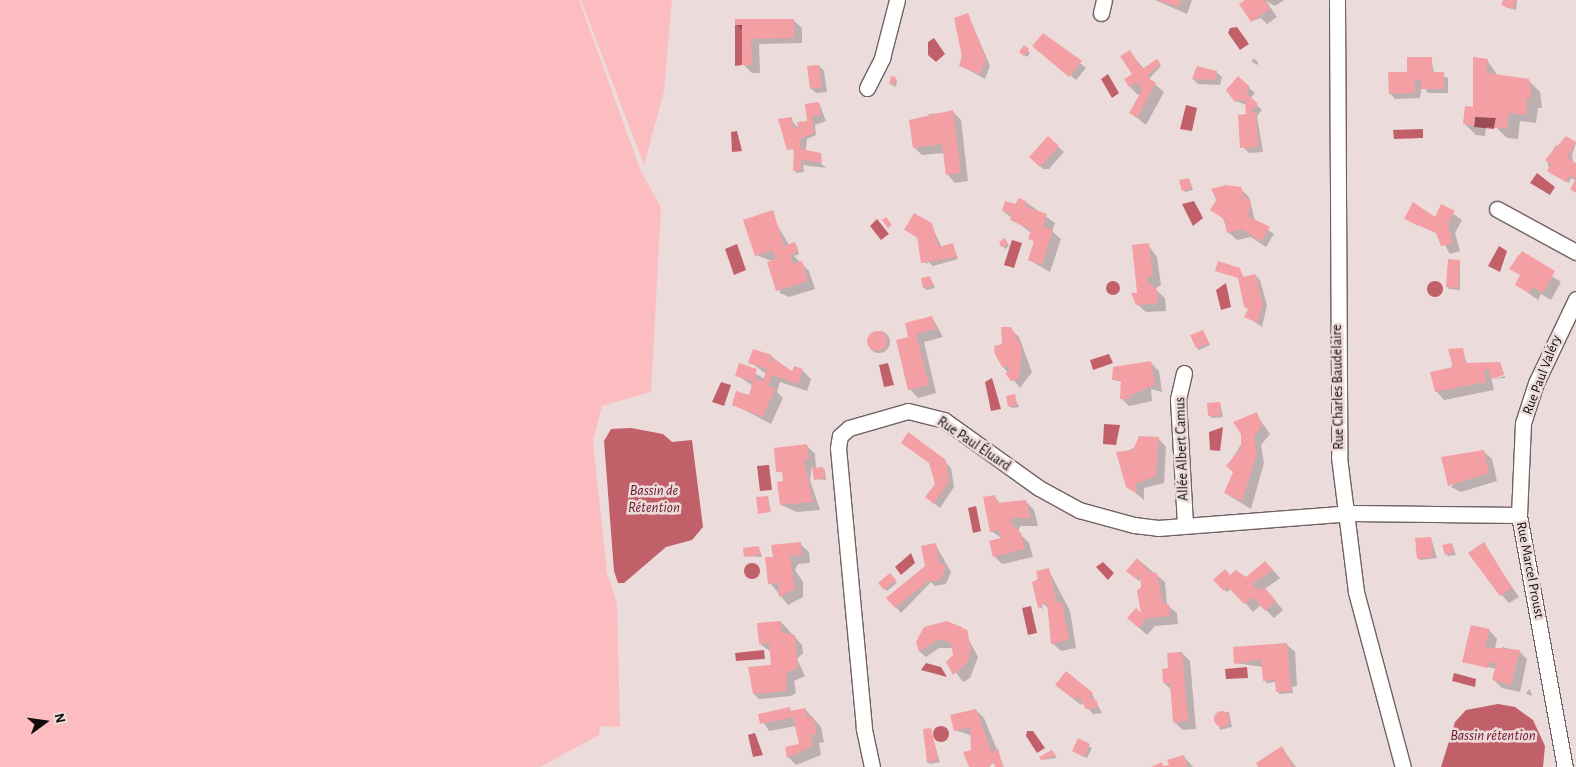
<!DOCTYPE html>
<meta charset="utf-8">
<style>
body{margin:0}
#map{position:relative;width:1576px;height:767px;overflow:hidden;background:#ecdbdb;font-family:"Alegreya Sans",sans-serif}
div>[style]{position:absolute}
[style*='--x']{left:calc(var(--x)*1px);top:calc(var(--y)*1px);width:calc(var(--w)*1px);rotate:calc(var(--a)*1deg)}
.green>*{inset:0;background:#fcbdc0}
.water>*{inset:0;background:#c2606a}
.round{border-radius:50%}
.shadow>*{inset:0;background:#0003}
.building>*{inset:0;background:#f39fa4}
.roads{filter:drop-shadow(1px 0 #706162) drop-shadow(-1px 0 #706162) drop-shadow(0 1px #706162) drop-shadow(0 -1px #706162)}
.minor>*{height:15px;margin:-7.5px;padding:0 7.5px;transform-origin:7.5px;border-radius:7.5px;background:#fff}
span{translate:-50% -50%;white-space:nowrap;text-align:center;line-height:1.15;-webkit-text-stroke:5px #ecdbdb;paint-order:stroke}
.street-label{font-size:14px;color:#110c0c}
.water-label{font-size:15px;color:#701427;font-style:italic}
.north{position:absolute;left:20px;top:697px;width:50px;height:50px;-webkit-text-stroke:4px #ecdbdb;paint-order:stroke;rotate:76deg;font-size:14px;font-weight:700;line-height:20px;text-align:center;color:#110c0c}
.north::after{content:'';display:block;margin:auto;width:18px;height:22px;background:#110c0c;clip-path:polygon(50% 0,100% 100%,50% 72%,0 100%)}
</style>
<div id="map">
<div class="green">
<div style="clip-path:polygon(0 0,579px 0,640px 169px,661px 208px,651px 392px,602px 406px,593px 441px,607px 573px,617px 603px,620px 727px,600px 726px,599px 735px,540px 767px,0 767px)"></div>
<div style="clip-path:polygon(581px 0,672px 0,664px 91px,644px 165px)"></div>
</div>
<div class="water">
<div style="clip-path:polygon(735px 25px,742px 25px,742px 65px,735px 66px)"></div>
<div style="clip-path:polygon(1237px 27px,1249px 44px,1240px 50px,1228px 33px,1230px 28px)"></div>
<div style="clip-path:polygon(934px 38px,945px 54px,936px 62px,928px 55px,928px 42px)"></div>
<div style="clip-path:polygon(1108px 74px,1119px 93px,1112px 98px,1101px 79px)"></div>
<div style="clip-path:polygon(1186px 105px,1197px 108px,1192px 131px,1180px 129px)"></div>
<div style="clip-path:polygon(1475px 117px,1496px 118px,1494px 129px,1474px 127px)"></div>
<div style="clip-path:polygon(1423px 129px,1423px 138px,1394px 139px,1393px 130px)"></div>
<div style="clip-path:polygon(737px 131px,742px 151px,732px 152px,731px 132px)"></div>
<div style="clip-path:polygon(1537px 173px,1555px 187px,1550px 195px,1530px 183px)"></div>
<div style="clip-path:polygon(1194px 201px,1203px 218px,1193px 226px,1182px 204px)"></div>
<div style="clip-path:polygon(877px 219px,889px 234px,881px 240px,870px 226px)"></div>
<div style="clip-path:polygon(1012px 240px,1022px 243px,1014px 268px,1004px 265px)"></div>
<div style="clip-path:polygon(737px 244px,746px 270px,734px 275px,725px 249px)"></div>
<div style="clip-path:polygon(1499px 246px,1507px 251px,1500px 272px,1488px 266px)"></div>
<div class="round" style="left:1106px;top:281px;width:14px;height:14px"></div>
<div class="round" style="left:1427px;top:281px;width:16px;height:16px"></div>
<div style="clip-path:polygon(1226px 283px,1231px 307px,1221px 310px,1216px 290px)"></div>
<div style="clip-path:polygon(1109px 354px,1113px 363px,1093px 370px,1090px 360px)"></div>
<div style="clip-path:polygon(888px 363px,894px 385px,884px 387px,879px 365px)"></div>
<div style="clip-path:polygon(992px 378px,1001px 409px,991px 411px,985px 382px)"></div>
<div style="clip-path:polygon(721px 382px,731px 385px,724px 406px,712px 402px)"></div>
<div style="clip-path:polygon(1104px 424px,1120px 425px,1116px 445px,1103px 444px)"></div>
<div style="clip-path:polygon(1223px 427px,1220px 451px,1210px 450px,1209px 432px)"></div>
<div style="clip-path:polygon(631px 428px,663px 434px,672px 442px,692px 440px,703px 527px,692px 540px,666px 547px,624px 583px,618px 583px,614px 571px,604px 441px,611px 429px)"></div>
<div style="clip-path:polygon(769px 465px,772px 490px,760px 491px,757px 466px)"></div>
<div style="clip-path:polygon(976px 506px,981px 531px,973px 533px,968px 508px)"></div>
<div style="clip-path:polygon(911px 553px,915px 563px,901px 575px,895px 567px)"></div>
<div style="clip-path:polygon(1103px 562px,1114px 573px,1108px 580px,1096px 567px)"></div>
<div class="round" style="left:744px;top:563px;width:16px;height:16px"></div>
<div style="clip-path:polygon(1031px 606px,1037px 633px,1028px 635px,1022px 608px)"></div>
<div style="clip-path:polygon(764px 650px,765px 659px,736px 661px,735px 653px)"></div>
<div style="clip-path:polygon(926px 663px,941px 667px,947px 677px,921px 670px)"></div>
<div style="clip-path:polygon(1247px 667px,1248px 678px,1226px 679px,1225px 669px)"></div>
<div style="clip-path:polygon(1454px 673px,1476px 679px,1475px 687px,1452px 681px)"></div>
<div style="clip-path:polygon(1498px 704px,1515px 707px,1533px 720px,1545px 746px,1543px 767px,1441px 767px,1455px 722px,1466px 710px)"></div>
<div class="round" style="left:933px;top:726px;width:16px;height:16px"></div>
<div style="clip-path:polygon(1027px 731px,1033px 731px,1045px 748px,1037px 753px,1026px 736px)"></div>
<div style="clip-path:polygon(755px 733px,763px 755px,753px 757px,748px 735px)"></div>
</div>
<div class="shadow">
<div style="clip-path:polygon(1155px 0,1192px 0,1187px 14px)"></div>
<div style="clip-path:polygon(1248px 0,1284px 0,1275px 6px,1266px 1px,1277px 17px,1267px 24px,1261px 18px,1252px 21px)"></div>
<div style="clip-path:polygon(1504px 0,1517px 0,1516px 10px,1505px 7px)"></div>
<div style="clip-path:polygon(968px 14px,990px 66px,985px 79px,960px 65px)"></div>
<div style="clip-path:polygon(793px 20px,802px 28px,802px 43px,759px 44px,760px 73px,752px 73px,744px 65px,743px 31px,736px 24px)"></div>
<div style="clip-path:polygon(1043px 34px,1086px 68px,1076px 80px,1062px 68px)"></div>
<div style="clip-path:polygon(1024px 47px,1030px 53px,1027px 57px,1020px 52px)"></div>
<div style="clip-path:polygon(1130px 52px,1144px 69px,1159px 63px,1161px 66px,1149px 79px,1164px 92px,1146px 125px,1131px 113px,1142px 92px,1138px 95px,1130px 87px,1133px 75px)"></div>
<div style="clip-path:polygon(1253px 58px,1258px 62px,1258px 65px,1252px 62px)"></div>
<div style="clip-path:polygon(1431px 58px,1434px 73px,1448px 78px,1448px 93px,1428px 93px,1422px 84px,1420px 98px,1395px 99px,1390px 93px)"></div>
<div style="clip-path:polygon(1487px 60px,1498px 76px,1529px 81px,1540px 92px,1542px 108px,1538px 108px,1536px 123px,1520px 121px,1518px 139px,1507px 138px,1497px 128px,1486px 127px,1485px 136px,1476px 135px,1465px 124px,1474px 108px)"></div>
<div style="clip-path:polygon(819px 66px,824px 71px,827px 92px,816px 93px,811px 88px)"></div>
<div style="clip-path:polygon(1198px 68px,1216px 72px,1222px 77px,1220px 85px,1198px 84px,1193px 79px)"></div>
<div style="clip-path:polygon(895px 78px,897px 81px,896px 87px,890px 84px)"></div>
<div style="clip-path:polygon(1238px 78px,1255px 93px,1250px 99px,1262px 110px,1257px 116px,1263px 152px,1249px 153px,1244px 148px,1247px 105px,1235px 101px)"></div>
<div style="clip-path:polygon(819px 103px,826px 121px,815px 125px,816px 135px,807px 139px,806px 150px,826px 168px,803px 165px,804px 172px,796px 173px,793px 162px,798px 161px,780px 120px,791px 119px,797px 127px,809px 122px,807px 105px)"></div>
<div style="clip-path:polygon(953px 112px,961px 120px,968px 181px,955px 183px,947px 174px,944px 153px,922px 155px,914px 147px,929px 114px)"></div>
<div style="clip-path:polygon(1566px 137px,1576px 143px,1572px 155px,1576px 181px,1571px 178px,1569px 183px,1550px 173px,1547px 160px,1556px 145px,1565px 150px)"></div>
<div style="clip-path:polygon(1048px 138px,1064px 152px,1049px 169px,1043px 169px,1031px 157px)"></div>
<div style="clip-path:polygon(1189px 179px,1193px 190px,1185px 192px,1183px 190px)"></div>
<div style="clip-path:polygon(1212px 189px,1241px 189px,1249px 197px,1255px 221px,1274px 234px,1266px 247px,1251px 237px,1237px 240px,1228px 232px)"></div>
<div style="clip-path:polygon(1026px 202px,1055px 223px,1052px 231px,1061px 239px,1050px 272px,1029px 260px,1034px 244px,1031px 233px,1003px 211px)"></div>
<div style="clip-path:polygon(1414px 203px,1435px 219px,1442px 206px,1462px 220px,1455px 233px,1460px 251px,1450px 254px,1439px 235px,1413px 214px,1418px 226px,1406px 219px)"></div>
<div style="clip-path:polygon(770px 213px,789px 245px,797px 246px,799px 254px,794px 256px,809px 271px,815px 289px,789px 297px,780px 293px,772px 261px,756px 255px)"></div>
<div style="clip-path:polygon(931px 224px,942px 248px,952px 245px,958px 259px,933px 266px,926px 260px,928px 264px,922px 262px,919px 239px,908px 231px)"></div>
<div style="clip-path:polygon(1000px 242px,1007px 242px,1009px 246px,1005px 249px)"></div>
<div style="clip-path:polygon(1148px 245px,1157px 257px,1161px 285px,1155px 289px,1165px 298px,1166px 311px,1146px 312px,1137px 304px,1137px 269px)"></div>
<div style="clip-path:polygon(1518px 255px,1561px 282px,1551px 300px,1541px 294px,1538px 300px,1517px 285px,1521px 275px,1511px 269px)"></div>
<div style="clip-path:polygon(1460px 261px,1460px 290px,1449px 289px,1447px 287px)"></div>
<div style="clip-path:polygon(1239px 269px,1244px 278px,1255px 275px,1260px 280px,1267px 305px,1262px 327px,1246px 316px,1249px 310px,1240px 278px,1217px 270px)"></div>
<div style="clip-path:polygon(930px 277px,935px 288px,927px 290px,924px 288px)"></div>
<div style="clip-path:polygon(932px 317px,943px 337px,924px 342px,936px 393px,918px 398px,910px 389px,910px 338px)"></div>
<div style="clip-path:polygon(1010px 328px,1019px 337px,1032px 372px,1020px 388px,1003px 367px,1003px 345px)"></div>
<div class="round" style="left:868px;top:331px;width:22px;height:22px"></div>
<div style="clip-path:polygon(1203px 331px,1210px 345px,1199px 350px,1197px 348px)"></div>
<div style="clip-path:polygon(1462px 350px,1467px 364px,1500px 363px,1504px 374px,1491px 377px,1494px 390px,1444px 400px,1436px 391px)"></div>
<div style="clip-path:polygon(771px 356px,793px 373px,802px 370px,811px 379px,807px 391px,780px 382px,777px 392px,783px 398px,771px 424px,733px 404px,749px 396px,753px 386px,737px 375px,740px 365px,765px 379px,766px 374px,750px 362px)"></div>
<div style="clip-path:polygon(1150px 362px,1159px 371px,1162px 392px,1151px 389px,1152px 401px,1129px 406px,1121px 398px,1123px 382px,1114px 380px)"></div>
<div style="clip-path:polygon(1505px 376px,1505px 378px,1493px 379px)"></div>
<div style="clip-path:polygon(1014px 396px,1019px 407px,1012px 408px,1010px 406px)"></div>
<div style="clip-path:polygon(1220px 403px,1223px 417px,1212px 418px,1209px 415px)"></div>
<div style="clip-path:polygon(1258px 417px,1270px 434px,1261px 445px,1264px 463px,1251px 509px,1225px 493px,1234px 474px,1229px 464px)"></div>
<div style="clip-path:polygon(1158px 438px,1166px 447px,1164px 483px,1144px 488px,1144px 500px,1127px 486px,1129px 450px)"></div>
<div style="clip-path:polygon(807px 446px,815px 454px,816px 469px,825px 470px,826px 480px,815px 479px,812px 465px,810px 480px,820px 510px,797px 512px,781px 505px,785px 473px,777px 471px)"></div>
<div style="clip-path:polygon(1483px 451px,1492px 459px,1497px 481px,1461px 492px,1451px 487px)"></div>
<div style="clip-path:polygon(914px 452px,939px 456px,951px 468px,954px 487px,940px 508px,932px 502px,936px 484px,930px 463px)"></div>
<div style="clip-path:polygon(995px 497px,1000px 504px,1026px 502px,1034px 510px,1038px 526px,1020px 526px,1018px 532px,1029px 543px,1033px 557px,1002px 564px,994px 556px,1003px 539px,991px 531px)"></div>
<div style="clip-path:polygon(768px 498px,771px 511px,759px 512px)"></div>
<div style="clip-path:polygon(1431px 538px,1437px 558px,1420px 560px,1418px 558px)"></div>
<div style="clip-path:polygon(800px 544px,809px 552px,810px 563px,798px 564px,795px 570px,803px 582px,803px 597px,788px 605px,771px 584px,772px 558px)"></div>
<div style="clip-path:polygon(935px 544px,951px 572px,946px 584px,935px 586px,931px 582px,901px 613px,888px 598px,926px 566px)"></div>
<div style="clip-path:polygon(1452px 544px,1456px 555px,1448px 556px,1446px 554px)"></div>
<div style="clip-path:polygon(1483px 544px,1519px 597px,1509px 603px,1487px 579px)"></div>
<div style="clip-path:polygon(759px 548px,762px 557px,745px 556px)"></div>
<div style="clip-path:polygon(1140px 561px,1165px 582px,1167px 605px,1177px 613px,1178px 624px,1155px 626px,1147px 635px,1128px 618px,1144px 616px,1142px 577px,1139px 581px,1128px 571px)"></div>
<div style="clip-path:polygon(1265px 562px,1280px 578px,1265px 589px,1283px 610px,1274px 618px,1261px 605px,1253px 612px,1232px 588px,1227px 592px,1215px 580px,1231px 577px,1248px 581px)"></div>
<div style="clip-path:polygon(1048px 569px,1070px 611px,1076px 648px,1061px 651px,1052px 643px,1049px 609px,1041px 602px,1043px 609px,1039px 607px,1033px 583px)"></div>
<div style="clip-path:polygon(890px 574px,897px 583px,887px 591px,880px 583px)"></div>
<div style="clip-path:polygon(781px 622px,802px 645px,803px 653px,797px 659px,805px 676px,794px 681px,796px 693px,791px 696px,759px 699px,754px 694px,773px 666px,771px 652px,760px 644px)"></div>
<div style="clip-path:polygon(942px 622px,962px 627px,978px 657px,970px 678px,963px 682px,948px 662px,954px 656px,953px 648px,939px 648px,926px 657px,920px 652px,922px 632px)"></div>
<div style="clip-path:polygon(1489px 630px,1497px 639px,1494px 654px,1500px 655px,1502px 647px,1519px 651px,1527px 659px,1520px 692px,1502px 688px,1494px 680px,1496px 669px,1463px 661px)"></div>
<div style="clip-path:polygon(1286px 644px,1295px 652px,1297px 686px,1292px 687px,1293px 693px,1279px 694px,1276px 682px,1266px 683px,1263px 667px,1235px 663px)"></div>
<div style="clip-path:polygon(1182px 653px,1190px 661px,1196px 729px,1183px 730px,1174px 722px,1172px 690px,1164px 683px)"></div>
<div style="clip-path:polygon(1529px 689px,1531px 692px,1532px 696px,1526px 694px)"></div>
<div style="clip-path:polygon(1062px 690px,1092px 694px,1102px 713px,1093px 714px,1083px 702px,1081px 705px)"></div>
<div style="clip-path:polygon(805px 709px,821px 727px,824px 742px,819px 743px,821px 755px,796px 765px,788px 757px,800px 745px,796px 726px,769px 731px,759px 715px)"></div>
<div style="clip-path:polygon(976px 710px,984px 718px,1004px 767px,989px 762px,990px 767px,970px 767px,973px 736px,955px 730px)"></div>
<div style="clip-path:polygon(1229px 712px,1232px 727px,1220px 730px,1216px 713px)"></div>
<div style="clip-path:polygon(930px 729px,940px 762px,930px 764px,928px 762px)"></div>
<div style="clip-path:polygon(1079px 740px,1092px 748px,1087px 758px,1076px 753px)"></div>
<div style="clip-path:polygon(1282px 748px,1296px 767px,1260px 767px)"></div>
<div style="clip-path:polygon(1054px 754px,1057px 758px,1042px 760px)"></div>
<div style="clip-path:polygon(1184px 757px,1193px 767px,1152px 767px,1170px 766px)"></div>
</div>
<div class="building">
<div style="clip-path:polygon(1158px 0,1181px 0,1179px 7px)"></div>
<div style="clip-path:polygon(1245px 0,1264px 0,1270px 9px,1251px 22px,1239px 4px)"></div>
<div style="clip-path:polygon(1503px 0,1516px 0,1513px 9px,1501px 5px)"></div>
<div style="clip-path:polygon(968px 13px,986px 60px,980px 74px,959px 66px,962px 57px,954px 18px)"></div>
<div style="clip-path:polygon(735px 19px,794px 19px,794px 38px,751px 39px,752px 65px,742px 65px,742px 25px,735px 25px)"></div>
<div style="clip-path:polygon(1043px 33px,1082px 61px,1069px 77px,1032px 46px)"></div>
<div style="clip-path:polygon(1024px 45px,1029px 49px,1024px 56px,1019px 52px)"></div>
<div style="clip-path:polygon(1130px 50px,1142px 69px,1157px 59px,1160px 63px,1147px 77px,1156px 83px,1137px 118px,1129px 113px,1142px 90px,1137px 82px,1129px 87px,1124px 79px,1132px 74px,1120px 56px)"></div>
<div style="clip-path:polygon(1407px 57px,1432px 57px,1432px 72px,1444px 72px,1444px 89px,1421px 89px,1421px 79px,1415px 80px,1415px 93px,1389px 94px,1388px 72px,1407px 72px)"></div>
<div style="clip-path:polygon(1473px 57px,1488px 59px,1486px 73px,1529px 79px,1532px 98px,1527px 97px,1526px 115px,1509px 113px,1507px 129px,1494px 127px,1496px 118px,1487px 117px,1475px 117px,1474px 126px,1463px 124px,1465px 106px,1473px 107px)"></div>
<div style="clip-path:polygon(819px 65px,822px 87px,810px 89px,807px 66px)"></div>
<div style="clip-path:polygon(1197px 66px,1217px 71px,1215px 80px,1192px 79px)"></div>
<div style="clip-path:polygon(891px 76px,896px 77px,894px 85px,889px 84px)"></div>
<div style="clip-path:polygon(1238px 76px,1250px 87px,1246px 93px,1258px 104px,1251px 112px,1256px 113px,1258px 147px,1240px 148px,1238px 115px,1246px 114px,1245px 100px,1234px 101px,1226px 90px)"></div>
<div style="clip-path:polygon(819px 102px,821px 115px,812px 116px,814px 133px,800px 139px,801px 149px,821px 153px,822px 163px,801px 160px,802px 170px,793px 171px,794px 149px,787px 150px,778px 119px,792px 117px,793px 128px,798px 128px,797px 122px,807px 121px,805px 104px)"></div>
<div style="clip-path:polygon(953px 110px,961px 173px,946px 175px,942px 144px,913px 148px,909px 120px)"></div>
<div style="clip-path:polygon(1048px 136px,1059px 146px,1040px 167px,1029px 157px)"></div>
<div style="clip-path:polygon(1566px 136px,1576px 142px,1567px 158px,1576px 163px,1576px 179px,1570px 175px,1566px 182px,1547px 171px,1551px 164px,1545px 160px)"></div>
<div style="clip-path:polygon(1189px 178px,1192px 188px,1182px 191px,1179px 180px)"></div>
<div style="clip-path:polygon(1576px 179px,1576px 193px,1570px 189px)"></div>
<div style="clip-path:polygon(1226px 185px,1241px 187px,1244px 196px,1251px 201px,1248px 216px,1270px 227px,1261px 242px,1242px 229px,1227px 233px,1224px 219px,1210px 210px,1217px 199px,1211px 189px)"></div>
<div style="clip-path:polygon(1019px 198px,1026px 201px,1025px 206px,1047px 214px,1043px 227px,1053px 230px,1042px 265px,1028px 260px,1034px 241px,1028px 239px,1031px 230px,1010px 220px,1012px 214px,1002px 211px,1005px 201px,1015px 204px)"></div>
<div style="clip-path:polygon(1413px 202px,1435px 217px,1441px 204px,1455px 211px,1448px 224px,1453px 243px,1441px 246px,1436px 233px,1404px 219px)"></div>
<div style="clip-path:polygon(773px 210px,784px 246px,795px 242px,798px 252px,790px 255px,793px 264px,802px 261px,808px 281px,776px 291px,767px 262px,776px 259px,773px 250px,755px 256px,743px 220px)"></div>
<div style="clip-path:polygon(914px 213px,932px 223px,939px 247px,953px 243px,957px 257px,921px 263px,917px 237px,904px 230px)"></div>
<div style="clip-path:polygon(886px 217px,892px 225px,888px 228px,882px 220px)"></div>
<div style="clip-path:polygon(1005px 238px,1008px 244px,1001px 247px,999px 242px)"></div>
<div style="clip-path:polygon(1149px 243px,1153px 277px,1147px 277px,1148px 283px,1157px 289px,1158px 303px,1136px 305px,1131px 293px,1137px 293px,1132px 245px)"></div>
<div style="clip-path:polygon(1522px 251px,1555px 271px,1543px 293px,1532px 287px,1529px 293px,1515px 285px,1520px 275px,1509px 269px)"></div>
<div style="clip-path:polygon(1448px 259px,1460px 260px,1458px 288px,1446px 287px)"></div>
<div style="clip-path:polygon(1218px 261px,1240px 268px,1243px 277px,1255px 274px,1263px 304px,1257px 323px,1244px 317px,1248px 309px,1244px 307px,1238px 278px,1215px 271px)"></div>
<div style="clip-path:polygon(930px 276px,933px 286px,923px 288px,921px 278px)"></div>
<div style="clip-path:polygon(932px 316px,936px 329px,916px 334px,929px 385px,908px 390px,896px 340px,908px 337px,905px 323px)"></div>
<div style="clip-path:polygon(1001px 327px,1011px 327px,1022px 348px,1019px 379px,1011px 381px,1005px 373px,1010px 372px,1008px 366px,1002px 367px,995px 354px,994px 346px,1002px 344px)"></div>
<div style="clip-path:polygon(1203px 330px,1209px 343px,1196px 348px,1190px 335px)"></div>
<div class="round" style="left:867px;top:331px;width:20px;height:20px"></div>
<div style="clip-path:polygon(1463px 348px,1466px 363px,1500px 362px,1504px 375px,1491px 379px,1488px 369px,1484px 370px,1486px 382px,1435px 392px,1430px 372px,1453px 367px,1448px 349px)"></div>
<div style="clip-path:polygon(753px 349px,772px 355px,769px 364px,774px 359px,792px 371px,794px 366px,803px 369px,798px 384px,772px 375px,768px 386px,775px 388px,763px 417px,732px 405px,736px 391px,749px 395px,753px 381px,735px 376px,739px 363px,757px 369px,754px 378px,763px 381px,767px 369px,748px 363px)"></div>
<div style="clip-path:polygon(1151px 361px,1155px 385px,1131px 395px,1131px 399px,1120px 399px,1121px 380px,1112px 380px,1113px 367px)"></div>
<div style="clip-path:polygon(1015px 394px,1017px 405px,1008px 407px,1006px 396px)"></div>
<div style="clip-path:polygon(1220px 402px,1221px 415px,1208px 416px,1207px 403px)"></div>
<div style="clip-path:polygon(1257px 412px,1262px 425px,1254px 437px,1257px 454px,1242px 501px,1224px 493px,1233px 472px,1226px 466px,1241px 448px,1241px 434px,1233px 422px)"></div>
<div style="clip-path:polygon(908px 432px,946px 460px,949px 481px,934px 504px,925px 497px,935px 484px,929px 463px,901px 443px)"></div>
<div style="clip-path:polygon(1139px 436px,1159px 437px,1156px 476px,1136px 484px,1136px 493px,1126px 487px,1116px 452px,1133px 450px)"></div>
<div style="clip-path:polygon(807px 444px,809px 459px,804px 460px,813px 502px,780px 505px,777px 482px,783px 481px,782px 471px,776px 472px,774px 448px)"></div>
<div style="clip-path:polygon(1484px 450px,1489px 473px,1448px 486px,1441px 457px)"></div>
<div style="clip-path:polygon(823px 467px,825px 478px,814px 480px,812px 468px)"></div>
<div style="clip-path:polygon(995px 495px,997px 503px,1026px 500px,1031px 518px,1012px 518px,1011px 523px,1021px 533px,1025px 549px,993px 557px,989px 541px,1001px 538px,999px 530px,990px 532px,983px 497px)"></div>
<div style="clip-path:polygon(768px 496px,770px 512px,758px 514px,756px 497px)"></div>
<div style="clip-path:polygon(1431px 537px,1433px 557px,1417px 559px,1415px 538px)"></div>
<div style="clip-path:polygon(801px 542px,802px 555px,790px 556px,795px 589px,779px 597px,778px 583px,768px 584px,765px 557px,773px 557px,771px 545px)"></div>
<div style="clip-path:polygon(1484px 542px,1512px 588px,1500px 596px,1468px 553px)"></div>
<div style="clip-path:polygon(936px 543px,939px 563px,946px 565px,941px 580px,928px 581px,895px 608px,886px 598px,925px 566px,921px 546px)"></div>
<div style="clip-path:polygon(1452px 543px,1454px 552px,1445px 555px,1442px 545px)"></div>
<div style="clip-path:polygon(759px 546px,760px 555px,744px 557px,743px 548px)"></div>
<div style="clip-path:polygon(1137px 558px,1151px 573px,1157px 573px,1163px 604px,1169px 604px,1170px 616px,1147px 618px,1139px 628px,1127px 618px,1136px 608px,1141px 613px,1137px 591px,1141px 587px,1140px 575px,1136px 579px,1126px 571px)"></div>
<div style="clip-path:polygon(1265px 561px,1273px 570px,1252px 584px,1259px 591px,1264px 587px,1276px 601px,1265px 611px,1253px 597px,1244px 604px,1228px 587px,1224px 591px,1213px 580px,1225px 569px,1230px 575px,1236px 570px,1246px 577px)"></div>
<div style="clip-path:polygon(1049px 568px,1057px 603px,1062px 602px,1069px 640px,1051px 644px,1047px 602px,1038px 608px,1032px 582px,1038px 580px,1036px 571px)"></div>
<div style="clip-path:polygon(890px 573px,896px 580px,884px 590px,878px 583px)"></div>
<div style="clip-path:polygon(781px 621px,782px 633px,795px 635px,798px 668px,787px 673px,786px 691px,753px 694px,748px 667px,771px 665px,769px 643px,759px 644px,757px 623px)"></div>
<div style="clip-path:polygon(947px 621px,967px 630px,971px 648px,967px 663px,953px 675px,946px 662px,953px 655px,951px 643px,939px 639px,919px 652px,916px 642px,924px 627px)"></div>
<div style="clip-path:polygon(1471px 625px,1490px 629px,1485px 647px,1520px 650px,1511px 685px,1492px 680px,1496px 664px,1489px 662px,1488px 668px,1462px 662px)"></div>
<div style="clip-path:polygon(1287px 643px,1291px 691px,1276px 692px,1275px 680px,1263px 681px,1261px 659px,1234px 664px,1233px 647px)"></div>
<div style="clip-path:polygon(1182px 652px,1188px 721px,1173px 722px,1170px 683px,1163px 683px,1162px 669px,1168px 668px,1167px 653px)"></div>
<div style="clip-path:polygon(1066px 671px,1093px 693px,1089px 697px,1097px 701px,1098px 708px,1086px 709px,1078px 696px,1075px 700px,1055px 685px)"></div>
<div style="clip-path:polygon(790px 707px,791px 711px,805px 708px,807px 718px,813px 717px,817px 734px,811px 735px,813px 746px,787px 758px,785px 747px,799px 744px,793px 717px,760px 724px,758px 714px)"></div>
<div style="clip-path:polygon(976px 709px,992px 753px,998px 748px,1003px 767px,995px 767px,994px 762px,989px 767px,969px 767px,963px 752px,971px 750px,970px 727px,954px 731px,950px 715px)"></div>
<div class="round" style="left:1214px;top:711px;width:16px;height:16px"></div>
<div style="clip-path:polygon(931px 728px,938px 760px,927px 763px,923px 729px)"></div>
<div style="clip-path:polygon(1078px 738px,1090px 744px,1084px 757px,1072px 751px)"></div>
<div style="clip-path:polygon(1282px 746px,1293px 767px,1258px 767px,1256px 763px)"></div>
<div style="clip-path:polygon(1052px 750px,1056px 756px,1041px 760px,1039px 757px)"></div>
<div style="clip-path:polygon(1184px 755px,1187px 767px,1151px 767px,1162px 762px,1163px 766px,1169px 765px,1167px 760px)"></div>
</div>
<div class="roads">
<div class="minor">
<div style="--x:1337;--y:0;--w:457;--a:89.7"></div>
<div style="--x:1339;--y:457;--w:136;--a:82.8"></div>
<div style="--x:1356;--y:592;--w:181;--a:75"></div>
<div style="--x:1101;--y:13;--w:13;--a:-77"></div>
<div style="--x:867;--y:88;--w:34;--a:-63"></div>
<div style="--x:882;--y:58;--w:60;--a:-75.5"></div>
<div style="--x:1497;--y:209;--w:90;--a:28.6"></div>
<div style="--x:1184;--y:373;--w:27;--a:103"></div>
<div style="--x:1178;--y:399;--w:127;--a:86.8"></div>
<div style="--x:1519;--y:515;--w:92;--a:-87.5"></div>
<div style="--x:1523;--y:423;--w:42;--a:-72"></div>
<div style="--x:1536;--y:383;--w:93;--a:-64.5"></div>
<div style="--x:872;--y:767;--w:40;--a:-102"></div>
<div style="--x:864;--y:728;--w:281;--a:-95.3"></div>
<div style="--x:838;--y:448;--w:12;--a:-81"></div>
<div style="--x:840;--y:436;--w:12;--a:-42"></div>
<div style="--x:849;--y:428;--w:61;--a:-16.1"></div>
<div style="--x:908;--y:411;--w:37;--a:14"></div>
<div style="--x:944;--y:420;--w:117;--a:35.6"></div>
<div style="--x:1039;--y:488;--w:46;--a:28.8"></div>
<div style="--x:1079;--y:510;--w:57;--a:15.3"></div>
<div style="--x:1134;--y:525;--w:24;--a:7"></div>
<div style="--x:1158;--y:528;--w:195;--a:-4.4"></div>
<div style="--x:1352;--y:513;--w:167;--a:0.7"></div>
<div style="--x:1519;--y:515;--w:256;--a:79.7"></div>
</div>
</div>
<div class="street-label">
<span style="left:1542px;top:375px;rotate:-69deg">Rue Paul Valéry</span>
<span style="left:1338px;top:387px;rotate:-91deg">Rue Charles Baudelaire</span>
<span style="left:974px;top:444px;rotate:34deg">Rue Paul Éluard</span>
<span style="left:1182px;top:449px;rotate:-92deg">Allée Albert Camus</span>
<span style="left:1530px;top:570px;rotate:79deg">Rue Marcel Proust</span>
</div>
<div class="water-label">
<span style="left:654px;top:499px">Bassin de<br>Rétention</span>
<span style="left:1493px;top:736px">Bassin rétention</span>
</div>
<div class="north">N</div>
</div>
